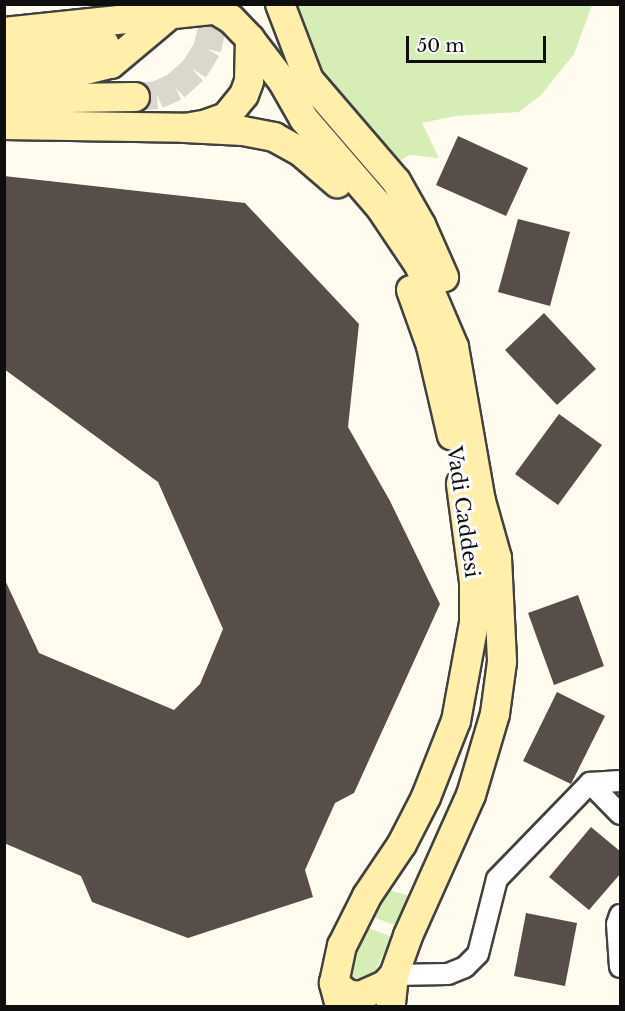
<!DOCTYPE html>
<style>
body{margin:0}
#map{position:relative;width:625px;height:1011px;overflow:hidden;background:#fffbef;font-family:"Libre Baskerville",serif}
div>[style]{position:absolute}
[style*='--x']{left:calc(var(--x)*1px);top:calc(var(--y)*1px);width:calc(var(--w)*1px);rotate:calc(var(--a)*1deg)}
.green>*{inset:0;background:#d6edb5}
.building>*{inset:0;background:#584e49}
.secondary-tunnel>*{height:28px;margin-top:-14px;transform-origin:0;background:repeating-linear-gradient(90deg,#dbd7cd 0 28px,transparent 0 42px)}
.roads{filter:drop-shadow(2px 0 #414141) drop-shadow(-2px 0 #414141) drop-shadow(0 2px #414141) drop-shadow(0 -2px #414141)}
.street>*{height:20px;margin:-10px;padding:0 10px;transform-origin:10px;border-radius:10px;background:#fff}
.secondary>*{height:28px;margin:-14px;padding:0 14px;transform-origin:14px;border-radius:14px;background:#ffefaa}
span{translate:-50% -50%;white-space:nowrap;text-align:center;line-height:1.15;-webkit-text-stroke:6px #fff;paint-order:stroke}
.street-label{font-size:20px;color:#0e0e0e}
.frame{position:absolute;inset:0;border:6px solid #0e0e0e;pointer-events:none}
.scale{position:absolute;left:406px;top:36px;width:140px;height:27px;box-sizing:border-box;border:3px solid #0e0e0e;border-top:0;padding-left:8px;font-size:18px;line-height:21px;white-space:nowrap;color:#0e0e0e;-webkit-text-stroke:4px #fff;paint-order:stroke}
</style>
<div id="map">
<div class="green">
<div style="clip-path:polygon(290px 5px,592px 5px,574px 54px,541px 95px,519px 112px,455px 116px,422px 123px,439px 158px,409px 155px,395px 164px,315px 76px)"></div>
<div style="clip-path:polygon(389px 890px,410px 896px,397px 926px,373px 917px)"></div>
<div style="clip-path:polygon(366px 927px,392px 937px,369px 983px,354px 982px,351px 974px)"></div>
</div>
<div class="building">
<div style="clip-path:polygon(458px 136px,528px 168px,506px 216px,436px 185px)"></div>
<div style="clip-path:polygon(4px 176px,245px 203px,359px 324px,348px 427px,390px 501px,440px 604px,354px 793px,335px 803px,305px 870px,313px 897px,188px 938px,92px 902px,81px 876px,4px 843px,4px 578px,39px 653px,174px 710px,200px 684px,223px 629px,158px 482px,4px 369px)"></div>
<div style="clip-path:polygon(518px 219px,570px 232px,550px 306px,498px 292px)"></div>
<div style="clip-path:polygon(544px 313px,596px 369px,557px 405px,505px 350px)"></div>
<div style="clip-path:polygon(559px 414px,602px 445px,558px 505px,515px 474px)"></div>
<div style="clip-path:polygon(578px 595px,604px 666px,554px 685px,528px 613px)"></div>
<div style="clip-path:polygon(557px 692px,605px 716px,571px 784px,523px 761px)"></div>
<div style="clip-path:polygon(591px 827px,621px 852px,621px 873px,589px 910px,549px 877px)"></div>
<div style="clip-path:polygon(526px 913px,577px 923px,565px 986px,514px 976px)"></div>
</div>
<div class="secondary-tunnel">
<div style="--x:135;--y:97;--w:22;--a:-5"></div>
<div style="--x:157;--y:95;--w:20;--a:-24"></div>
<div style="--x:175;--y:87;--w:25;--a:-42"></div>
<div style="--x:194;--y:70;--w:25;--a:-58"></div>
<div style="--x:207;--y:49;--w:46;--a:-76.3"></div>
</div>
<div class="roads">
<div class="street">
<div style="--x:590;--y:783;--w:43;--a:45.9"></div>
<div style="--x:590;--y:783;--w:30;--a:-4"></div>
<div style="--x:620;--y:915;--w:9;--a:108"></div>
<div style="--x:617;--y:924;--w:43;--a:86"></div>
<div style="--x:394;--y:975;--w:54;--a:-1.1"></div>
<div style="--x:448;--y:974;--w:18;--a:-22"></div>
<div style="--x:465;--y:967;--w:18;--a:-45"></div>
<div style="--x:478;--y:954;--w:77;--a:-75.8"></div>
<div style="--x:497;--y:879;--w:134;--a:-45.9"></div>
</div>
<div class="secondary">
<div style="--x:206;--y:4;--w:29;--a:31"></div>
<div style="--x:231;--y:19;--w:28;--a:46"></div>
<div style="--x:250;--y:39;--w:54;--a:52.5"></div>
<div style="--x:283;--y:82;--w:43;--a:60.4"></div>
<div style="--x:304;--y:119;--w:116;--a:49.2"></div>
<div style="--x:380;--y:207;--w:70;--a:56.1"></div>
<div style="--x:419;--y:265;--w:89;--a:66.9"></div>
<div style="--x:454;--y:347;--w:156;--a:80.1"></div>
<div style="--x:481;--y:501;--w:59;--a:74.3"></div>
<div style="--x:497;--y:558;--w:104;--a:87.2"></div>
<div style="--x:502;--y:662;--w:52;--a:97.7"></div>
<div style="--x:495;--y:714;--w:84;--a:106.5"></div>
<div style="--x:471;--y:795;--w:154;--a:114.1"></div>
<div style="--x:408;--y:936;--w:41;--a:109.7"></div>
<div style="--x:394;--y:975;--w:31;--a:96"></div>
<div style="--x:280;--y:4;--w:81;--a:69.1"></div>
<div style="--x:309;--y:80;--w:133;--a:49.3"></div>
<div style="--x:396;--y:181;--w:51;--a:60.4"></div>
<div style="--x:421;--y:225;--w:57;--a:66.1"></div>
<div style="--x:4;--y:32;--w:211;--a:-6"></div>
<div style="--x:4;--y:53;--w:101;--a:-5.1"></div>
<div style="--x:4;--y:75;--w:74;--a:-2.3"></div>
<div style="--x:78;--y:72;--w:34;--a:-14"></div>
<div style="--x:111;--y:64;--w:81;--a:-40"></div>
<div style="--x:4;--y:99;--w:131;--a:-0.9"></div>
<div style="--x:4;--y:125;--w:181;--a:0.9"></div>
<div style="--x:185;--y:128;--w:22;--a:-10"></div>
<div style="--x:207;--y:124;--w:20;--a:-20"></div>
<div style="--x:226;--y:117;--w:28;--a:-51"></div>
<div style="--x:244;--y:95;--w:15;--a:-70"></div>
<div style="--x:249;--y:81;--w:42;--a:-88.6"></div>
<div style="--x:185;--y:128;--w:58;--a:3"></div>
<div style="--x:243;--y:131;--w:32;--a:11"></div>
<div style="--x:274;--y:137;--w:31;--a:29"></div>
<div style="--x:301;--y:152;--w:48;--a:40.7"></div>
<div style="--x:411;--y:290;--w:59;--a:70.3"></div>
<div style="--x:431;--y:346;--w:92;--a:76.9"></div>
<div style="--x:334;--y:983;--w:17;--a:40"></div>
<div style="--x:347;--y:994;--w:13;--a:9"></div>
<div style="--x:360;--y:996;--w:27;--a:-24"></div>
<div style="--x:385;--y:985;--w:13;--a:-48"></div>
<div style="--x:340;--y:1006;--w:24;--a:-105"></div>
<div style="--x:334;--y:983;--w:38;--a:-78"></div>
<div style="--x:342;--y:946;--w:56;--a:-63.4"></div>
<div style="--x:367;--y:896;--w:63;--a:-56.1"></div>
<div style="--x:402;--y:844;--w:53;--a:-62.9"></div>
<div style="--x:426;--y:797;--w:82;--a:-68.5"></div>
<div style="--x:456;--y:721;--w:100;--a:-79.6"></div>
<div style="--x:474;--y:623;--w:41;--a:-90"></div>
<div style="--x:474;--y:582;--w:99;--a:-97.6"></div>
</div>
</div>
<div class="street-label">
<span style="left:463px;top:512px;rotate:82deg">Vadi Caddesi</span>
</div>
<div class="frame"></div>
<div class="scale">50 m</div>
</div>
